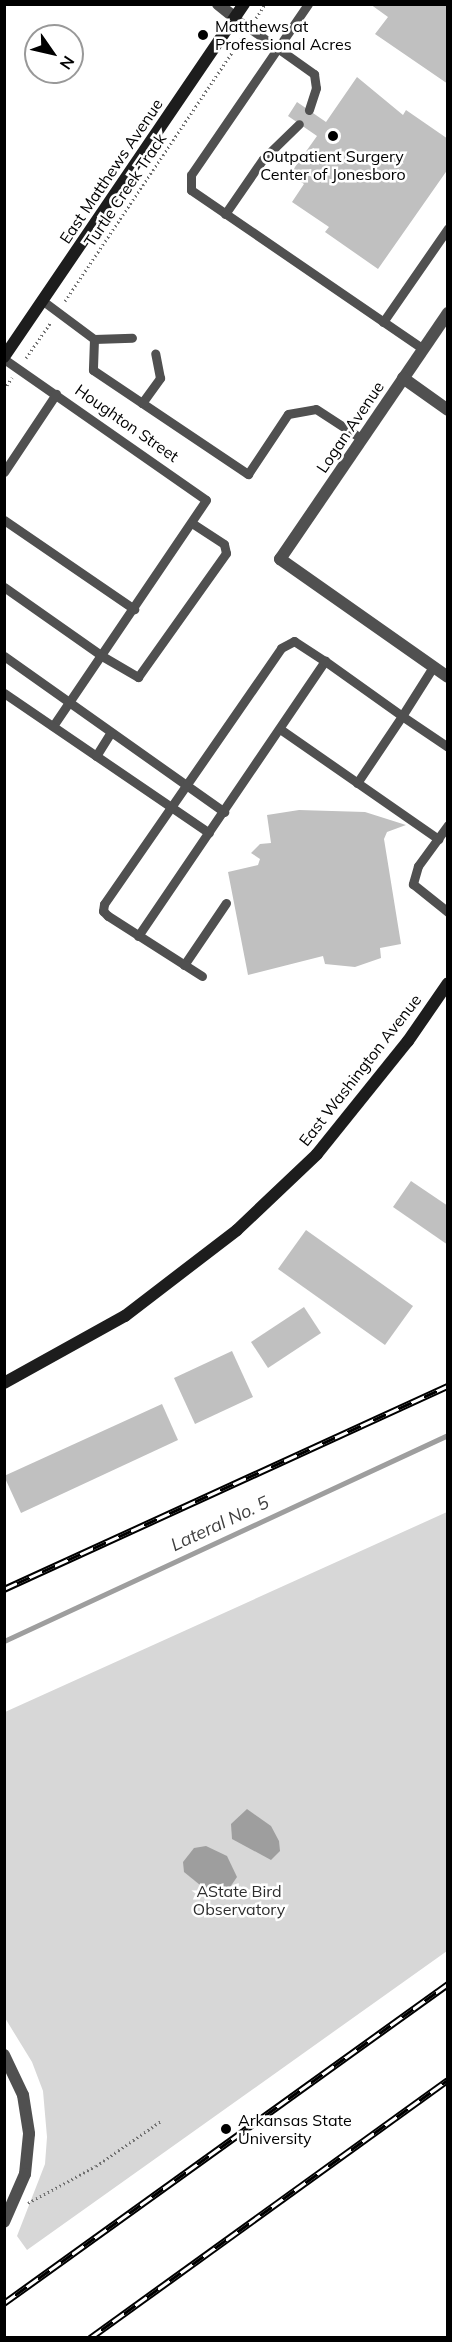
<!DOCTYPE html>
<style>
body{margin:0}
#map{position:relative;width:452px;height:2342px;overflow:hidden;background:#fff;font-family:Mulish,sans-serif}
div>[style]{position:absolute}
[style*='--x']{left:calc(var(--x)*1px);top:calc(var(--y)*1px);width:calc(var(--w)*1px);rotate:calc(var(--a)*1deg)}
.green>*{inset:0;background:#d7d7d7}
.water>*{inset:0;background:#9e9e9e}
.stream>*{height:5px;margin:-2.5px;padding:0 2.5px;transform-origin:2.5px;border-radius:2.5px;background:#9e9e9e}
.building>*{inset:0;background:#c0c0c0}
.path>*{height:3px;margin-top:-1.5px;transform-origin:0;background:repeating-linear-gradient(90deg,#727272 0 1.5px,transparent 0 4.5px)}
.lane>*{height:9px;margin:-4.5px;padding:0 4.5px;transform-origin:4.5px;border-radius:4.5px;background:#505050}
.street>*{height:12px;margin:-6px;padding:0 6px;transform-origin:6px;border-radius:6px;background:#505050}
.secondary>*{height:12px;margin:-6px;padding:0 6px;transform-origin:6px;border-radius:6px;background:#1d1d1d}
.rail>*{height:7px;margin-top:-3.5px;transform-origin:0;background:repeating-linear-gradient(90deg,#fff 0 14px,#000 0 28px);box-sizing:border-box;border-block:2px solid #000}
.dots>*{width:16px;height:16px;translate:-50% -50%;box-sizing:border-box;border:3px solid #fff;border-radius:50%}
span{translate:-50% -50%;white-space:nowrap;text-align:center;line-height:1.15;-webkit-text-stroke:5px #fff;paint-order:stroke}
.poi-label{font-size:16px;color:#000}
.left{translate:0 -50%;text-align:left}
.street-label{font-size:16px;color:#000}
.park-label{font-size:16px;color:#2e2e2e}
.water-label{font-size:18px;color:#3f3f3f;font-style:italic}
.frame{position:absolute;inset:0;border:6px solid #000;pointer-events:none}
.north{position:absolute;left:24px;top:24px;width:60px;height:60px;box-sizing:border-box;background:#fff;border:2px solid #999;border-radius:50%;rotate:124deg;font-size:16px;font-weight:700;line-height:24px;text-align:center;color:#000}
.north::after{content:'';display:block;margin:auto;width:21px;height:27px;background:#000;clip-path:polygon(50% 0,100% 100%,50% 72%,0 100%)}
</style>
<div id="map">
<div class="green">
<div style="clip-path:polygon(447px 1512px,447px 1951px,27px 2250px,17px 2236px,45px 2164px,47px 2137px,43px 2091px,32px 2062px,5px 2018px,5px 1712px)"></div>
</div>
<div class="water">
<div style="clip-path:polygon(247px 1809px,271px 1826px,279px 1841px,280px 1851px,271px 1860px,232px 1839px,231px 1824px)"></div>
<div style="clip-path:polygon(206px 1846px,227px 1856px,237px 1877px,224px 1896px,216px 1898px,184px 1872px,183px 1862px,194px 1848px)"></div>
</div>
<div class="stream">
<div style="--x:4;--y:1641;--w:489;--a:-24.9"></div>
</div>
<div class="building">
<div style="clip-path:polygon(370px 4px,448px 4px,448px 84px,375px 34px,388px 17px)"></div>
<div style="clip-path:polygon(357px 77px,403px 115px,406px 110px,448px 139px,448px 169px,378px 269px,325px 232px,329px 227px,292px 202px,304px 184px,290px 174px,317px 136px,288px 116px,297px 102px,326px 122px)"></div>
<div style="clip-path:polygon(299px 810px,365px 812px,406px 825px,387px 832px,384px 839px,401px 944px,380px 948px,381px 958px,355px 967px,325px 964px,323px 956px,248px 975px,228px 872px,258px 865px,260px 859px,251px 853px,260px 844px,271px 843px,267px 815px)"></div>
<div style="clip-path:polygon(411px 1181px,448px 1206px,448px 1245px,393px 1207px)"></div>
<div style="clip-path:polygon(306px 1230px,413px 1306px,385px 1345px,278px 1269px)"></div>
<div style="clip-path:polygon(304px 1307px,321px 1333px,268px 1368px,251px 1342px)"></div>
<div style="clip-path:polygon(232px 1351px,253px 1397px,195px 1424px,174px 1378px)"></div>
<div style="clip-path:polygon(162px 1404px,178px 1440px,21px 1513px,4px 1476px)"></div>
</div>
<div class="path">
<div style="--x:256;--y:18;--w:17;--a:-57"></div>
<div style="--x:65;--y:301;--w:317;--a:-56.1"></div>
<div style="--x:26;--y:358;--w:44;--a:-55.2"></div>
<div style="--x:4;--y:389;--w:14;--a:-54"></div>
<div style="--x:28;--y:2203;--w:77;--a:-28.6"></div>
<div style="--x:96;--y:2166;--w:79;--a:-34.7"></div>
</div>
<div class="lane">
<div style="--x:308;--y:4;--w:207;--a:124.4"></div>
<div style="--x:191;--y:175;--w:15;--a:90"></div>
<div style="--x:191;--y:190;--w:281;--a:34.4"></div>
<div style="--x:235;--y:18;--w:97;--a:35.3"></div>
<div style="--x:314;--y:74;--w:14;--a:82"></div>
<div style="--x:316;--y:88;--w:23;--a:108"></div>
<div style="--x:225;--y:214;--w:67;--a:-55.4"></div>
<div style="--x:263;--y:159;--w:50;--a:-44.2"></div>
<div style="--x:43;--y:301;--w:64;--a:36.7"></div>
<div style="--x:94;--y:339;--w:31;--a:92"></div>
<div style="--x:93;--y:370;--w:187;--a:33.9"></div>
<div style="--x:248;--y:474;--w:72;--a:-56.3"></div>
<div style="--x:288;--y:414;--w:28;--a:-10"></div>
<div style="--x:316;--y:409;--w:55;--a:33.1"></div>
<div style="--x:383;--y:322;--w:114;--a:-55.3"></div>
<div style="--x:94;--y:339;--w:38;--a:-2"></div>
<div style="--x:4;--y:359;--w:246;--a:34.9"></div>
<div style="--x:206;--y:500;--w:273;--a:124.1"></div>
<div style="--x:142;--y:403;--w:31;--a:-54"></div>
<div style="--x:160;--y:378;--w:25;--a:-101"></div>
<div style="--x:4;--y:472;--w:94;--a:-56.3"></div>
<div style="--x:4;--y:520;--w:158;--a:34.4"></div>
<div style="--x:4;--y:587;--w:120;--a:35.1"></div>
<div style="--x:102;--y:656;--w:42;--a:30.3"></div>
<div style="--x:138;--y:677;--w:152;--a:-54.6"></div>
<div style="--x:226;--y:553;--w:9;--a:-103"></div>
<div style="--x:224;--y:544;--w:37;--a:-147"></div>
<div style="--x:4;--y:656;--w:270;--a:35.3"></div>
<div style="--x:4;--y:693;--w:248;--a:34.3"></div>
<div style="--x:280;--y:729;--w:193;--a:34.8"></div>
<div style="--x:96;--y:756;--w:28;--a:-58"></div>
<div style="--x:357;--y:783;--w:81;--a:-56.1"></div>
<div style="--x:402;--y:716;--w:55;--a:34"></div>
<div style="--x:448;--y:825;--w:51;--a:126.2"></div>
<div style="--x:418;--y:866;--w:19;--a:106"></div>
<div style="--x:413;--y:884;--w:45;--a:38.7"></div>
<div style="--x:138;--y:936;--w:333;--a:-55.8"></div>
<div style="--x:325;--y:661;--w:95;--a:35.5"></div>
<div style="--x:402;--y:716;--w:58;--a:-57.7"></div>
<div style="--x:184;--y:965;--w:75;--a:-55.9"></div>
<div style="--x:202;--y:976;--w:112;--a:-147.4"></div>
<div style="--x:108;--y:916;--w:7;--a:-135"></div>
<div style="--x:103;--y:911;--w:7;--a:-82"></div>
<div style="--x:104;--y:904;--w:311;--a:-55.3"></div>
<div style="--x:281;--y:648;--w:15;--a:-28"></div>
<div style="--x:294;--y:641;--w:37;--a:33"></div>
</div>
<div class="street">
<div style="--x:218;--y:4;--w:22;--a:39"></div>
<div style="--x:448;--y:313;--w:298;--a:124.3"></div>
<div style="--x:280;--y:559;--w:205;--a:35.1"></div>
<div style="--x:403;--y:378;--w:55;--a:35.4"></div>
<div style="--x:4;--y:2055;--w:44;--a:64.6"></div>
<div style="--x:23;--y:2095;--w:39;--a:81"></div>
<div style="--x:29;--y:2134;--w:40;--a:95.7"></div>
<div style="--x:25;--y:2174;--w:52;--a:113.6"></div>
</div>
<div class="secondary">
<div style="--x:4;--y:357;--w:427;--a:-55.8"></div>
<div style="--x:4;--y:1383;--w:138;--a:-29"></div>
<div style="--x:125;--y:1316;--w:141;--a:-37.5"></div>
<div style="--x:237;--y:1230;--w:110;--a:-43.5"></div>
<div style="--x:317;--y:1154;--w:145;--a:-51.2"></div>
<div style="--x:408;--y:1041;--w:70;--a:-55.4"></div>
</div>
<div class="rail">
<div style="--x:4;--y:1589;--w:488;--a:-24.6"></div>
<div style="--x:4;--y:2303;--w:547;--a:-35.7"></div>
<div style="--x:90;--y:2338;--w:441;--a:-35.8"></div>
</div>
<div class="dots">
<div style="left:203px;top:35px;background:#000"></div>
<div style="left:333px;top:136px;background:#000"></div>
<div style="left:226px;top:2129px;background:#000"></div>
</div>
<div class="poi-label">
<span class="left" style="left:215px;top:35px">Matthews at<br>Professional Acres</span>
<span style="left:333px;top:165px">Outpatient Surgery<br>Center of Jonesboro</span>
<span class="left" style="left:238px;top:2129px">Arkansas State<br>University</span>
</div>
<div class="street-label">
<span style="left:111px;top:171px;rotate:-56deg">East Matthews Avenue</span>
<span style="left:125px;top:190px;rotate:-56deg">Turtle Creek Track</span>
<span style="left:127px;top:423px;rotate:35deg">Houghton Street</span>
<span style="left:350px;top:427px;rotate:-56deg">Logan Avenue</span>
<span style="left:360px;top:1070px;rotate:-52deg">East Washington Avenue</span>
</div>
<div class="park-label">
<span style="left:239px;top:1900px">AState Bird<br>Observatory</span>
</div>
<div class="water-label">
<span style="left:220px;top:1524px;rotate:-25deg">Lateral No. 5</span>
</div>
<div class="frame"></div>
<div class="north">N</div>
</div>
